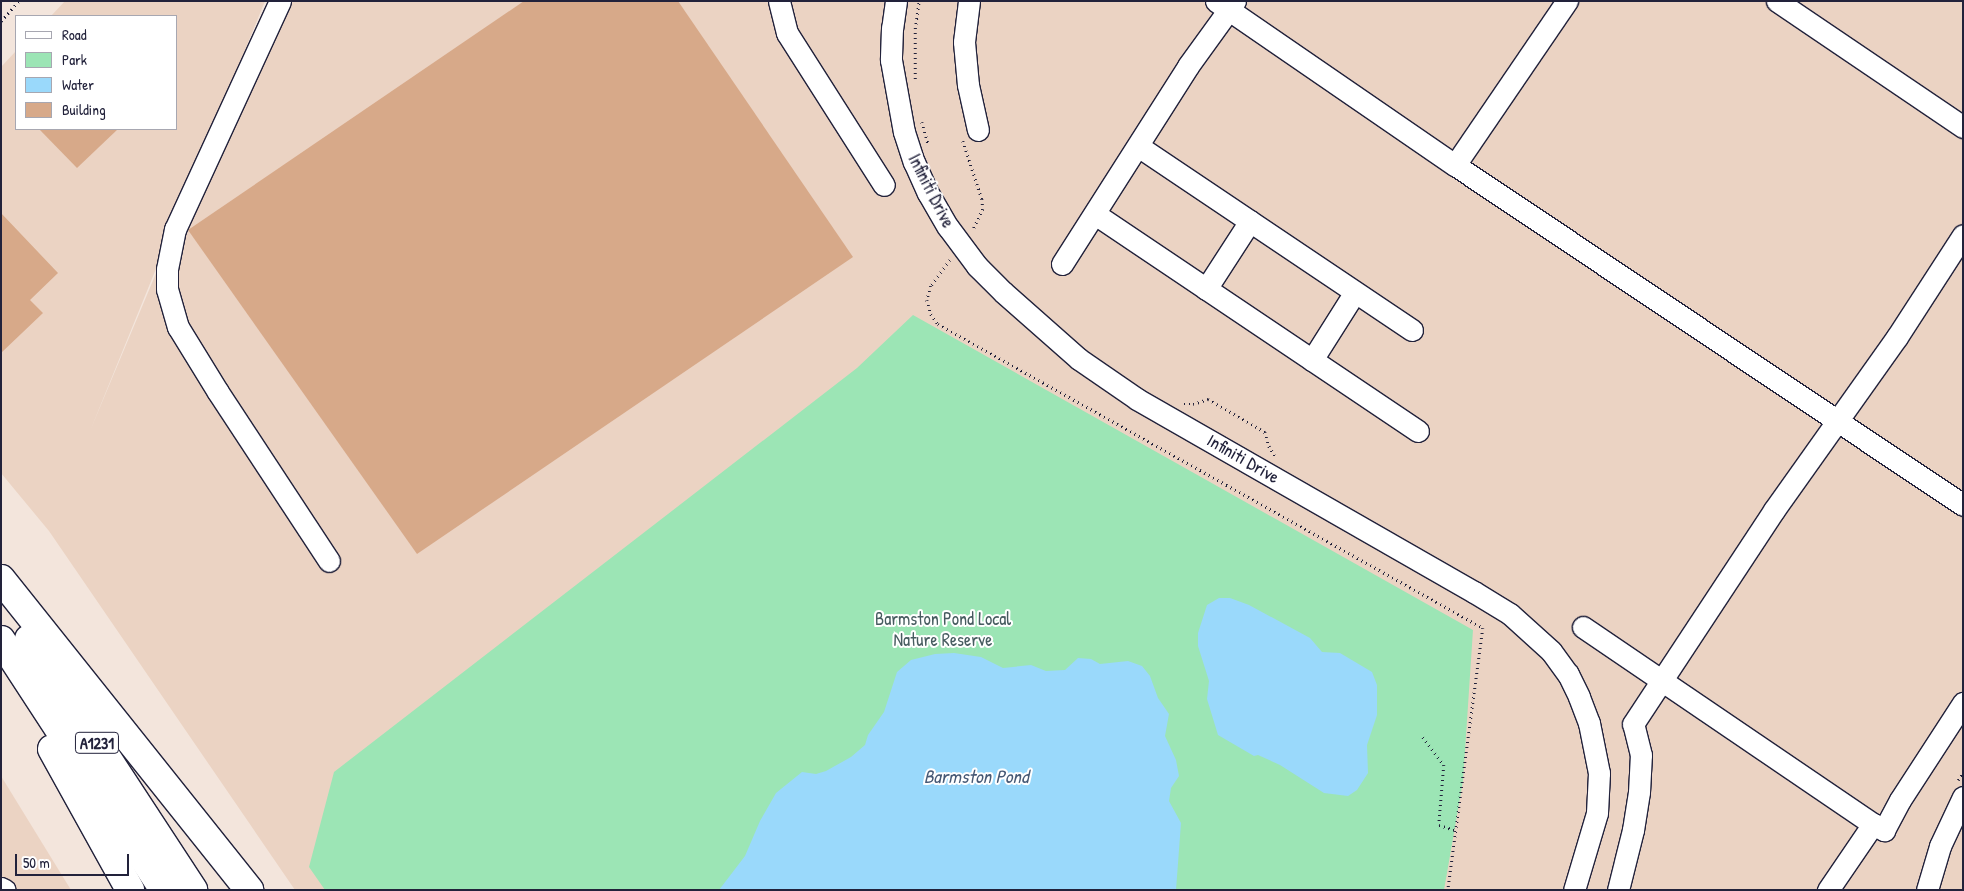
<!DOCTYPE html>
<style>
body{margin:0}
#map{position:relative;width:1964px;height:891px;overflow:hidden;background:#f3e5dc;font-family:"Patrick Hand",sans-serif}
div>[style]{position:absolute}
[style*='--x']{left:calc(var(--x)*1px);top:calc(var(--y)*1px);width:calc(var(--w)*1px);rotate:calc(var(--a)*1deg)}
.built>*{inset:0;background:#ebd3c3}
.green>*{inset:0;background:#9ce5b5}
.water>*{inset:0;background:#9ad9fb}
.building>*{inset:0;background:#d7a989}
.path>*{height:2.5px;margin-top:-1.25px;transform-origin:0;background:repeating-linear-gradient(90deg,#22223b 0 1px,transparent 0 5px)}
.roads{filter:drop-shadow(1px 0 #22223b) drop-shadow(-1px 0 #22223b) drop-shadow(0 1px #22223b) drop-shadow(0 -1px #22223b)}
.minor>*{height:21px;margin:-10.5px;padding:0 10.5px;transform-origin:10.5px;border-radius:10.5px;background:#fff}
.highway>*{height:28px;margin:-14px;padding:0 14px;transform-origin:14px;border-radius:14px;background:#fff}
span{translate:-50% -50%;white-space:nowrap;text-align:center;line-height:1.15;-webkit-text-stroke:4px #fff;paint-order:stroke}
.shield-label span{padding:1px 4px;background:#fff;border:1px solid;border-radius:4px;-webkit-text-stroke-width:0}
.shield-label{font-size:16px;color:#22223b;font-weight:700}
.street-label{font-size:18px;color:#22223b}
.park-label{font-size:18px;color:#475c60}
.water-label{font-size:19px;color:#465975;font-style:italic}
.frame{position:absolute;inset:0;border:2px solid #22223b;pointer-events:none}
.legend{position:absolute;left:15px;top:15px;width:162px;height:115px;box-sizing:border-box;background:#fff;border:1px solid #a7a7b1;margin:0;padding:6px 9px;list-style:none;font-size:15px;color:#22223b}
.legend li{display:flex;align-items:center;gap:10px;height:25px}
.legend b{width:25px;border:1px solid #a7a7b1}
.scale{position:absolute;left:15px;top:854px;width:114px;height:22px;box-sizing:border-box;border:2px solid #22223b;border-top:0;padding-left:6px;font-size:15px;line-height:18px;white-space:nowrap;color:#22223b;-webkit-text-stroke:4px #fff;paint-order:stroke}
</style>
<div id="map">
<div class="built">
<div style="clip-path:polygon(65px 1px,265px 1px,90px 431px,270px 1px,1963px 1px,1963px 890px,295px 890px,49px 531px,1px 473px,1px 67px,16px 51px,16px 129px,176px 129px,176px 16px,51px 16px)"></div>
<div style="clip-path:polygon(1px 776px,71px 890px,1px 890px)"></div>
</div>
<div class="green">
<div style="clip-path:polygon(913px 315px,1473px 630px,1463px 781px,1444px 890px,325px 890px,309px 867px,334px 772px,857px 368px)"></div>
</div>
<div class="water">
<div style="clip-path:polygon(1219px 598px,1230px 598px,1249px 605px,1310px 638px,1322px 652px,1340px 653px,1372px 672px,1377px 685px,1377px 715px,1367px 745px,1368px 773px,1357px 790px,1348px 796px,1324px 793px,1280px 765px,1258px 755px,1254px 756px,1218px 735px,1207px 699px,1209px 681px,1198px 646px,1198px 633px,1207px 605px)"></div>
<div style="clip-path:polygon(954px 653px,981px 657px,1003px 668px,1031px 665px,1046px 671px,1065px 670px,1078px 658px,1091px 659px,1100px 664px,1128px 661px,1142px 666px,1150px 676px,1158px 698px,1169px 714px,1165px 736px,1176px 760px,1179px 776px,1171px 788px,1169px 801px,1181px 823px,1176px 890px,719px 890px,745px 856px,760px 821px,776px 793px,802px 772px,816px 774px,826px 771px,851px 757px,865px 745px,868px 735px,884px 712px,897px 672px,911px 660px,935px 654px)"></div>
</div>
<div class="building">
<div style="clip-path:polygon(524px 1px,678px 1px,853px 257px,417px 554px,188px 230px)"></div>
<div style="clip-path:polygon(39px 129px,118px 129px,77px 168px)"></div>
<div style="clip-path:polygon(1px 213px,58px 273px,30px 300px,43px 313px,1px 353px)"></div>
</div>
<div class="path">
<div style="--x:1;--y:21;--w:27;--a:-48"></div>
<div style="--x:915;--y:79;--w:50;--a:-90"></div>
<div style="--x:915;--y:29;--w:28;--a:-82"></div>
<div style="--x:922;--y:122;--w:22;--a:74"></div>
<div style="--x:963;--y:141;--w:61;--a:71.9"></div>
<div style="--x:982;--y:199;--w:10;--a:84"></div>
<div style="--x:983;--y:209;--w:23;--a:115"></div>
<div style="--x:950;--y:260;--w:32;--a:126"></div>
<div style="--x:931;--y:286;--w:15;--a:106"></div>
<div style="--x:927;--y:300;--w:15;--a:74"></div>
<div style="--x:931;--y:314;--w:12;--a:55"></div>
<div style="--x:938;--y:324;--w:624;--a:29.15"></div>
<div style="--x:1483;--y:628;--w:264;--a:97.6"></div>
<div style="--x:1184;--y:404;--w:9;--a:0"></div>
<div style="--x:1193;--y:404;--w:16;--a:-18"></div>
<div style="--x:1208;--y:399;--w:66;--a:30.1"></div>
<div style="--x:1265;--y:432;--w:15;--a:74"></div>
<div style="--x:1269;--y:446;--w:12;--a:59"></div>
<div style="--x:1423;--y:737;--w:35;--a:53"></div>
<div style="--x:1444;--y:765;--w:60;--a:94.8"></div>
<div style="--x:1439;--y:825;--w:17;--a:17"></div>
<div style="--x:1958;--y:780;--w:9;--a:-58"></div>
</div>
<div class="roads">
<div class="minor">
<div style="--x:280;--y:1;--w:251;--a:114.7"></div>
<div style="--x:175;--y:229;--w:41;--a:101.3"></div>
<div style="--x:167;--y:269;--w:20;--a:90"></div>
<div style="--x:167;--y:289;--w:40;--a:74"></div>
<div style="--x:178;--y:327;--w:76;--a:58.4"></div>
<div style="--x:218;--y:392;--w:202;--a:56.7"></div>
<div style="--x:779;--y:1;--w:33;--a:76"></div>
<div style="--x:787;--y:33;--w:180;--a:57.5"></div>
<div style="--x:896;--y:1;--w:27;--a:98"></div>
<div style="--x:892;--y:28;--w:32;--a:92"></div>
<div style="--x:891;--y:60;--w:73;--a:79.8"></div>
<div style="--x:904;--y:132;--w:32;--a:72"></div>
<div style="--x:914;--y:162;--w:34;--a:66"></div>
<div style="--x:928;--y:193;--w:39;--a:60"></div>
<div style="--x:948;--y:227;--w:49;--a:53.4"></div>
<div style="--x:977;--y:266;--w:37;--a:45"></div>
<div style="--x:1003;--y:292;--w:101;--a:41.4"></div>
<div style="--x:1079;--y:359;--w:70;--a:34.6"></div>
<div style="--x:1137;--y:399;--w:388;--a:29.8"></div>
<div style="--x:1474;--y:592;--w:42;--a:31.4"></div>
<div style="--x:1510;--y:614;--w:55;--a:42.1"></div>
<div style="--x:1551;--y:651;--w:29;--a:54"></div>
<div style="--x:1568;--y:674;--w:25;--a:64"></div>
<div style="--x:1579;--y:697;--w:28;--a:69"></div>
<div style="--x:1589;--y:723;--w:51;--a:78.7"></div>
<div style="--x:1599;--y:773;--w:40;--a:92.9"></div>
<div style="--x:1597;--y:813;--w:80;--a:106.6"></div>
<div style="--x:969;--y:1;--w:41;--a:97"></div>
<div style="--x:964;--y:42;--w:43;--a:84.7"></div>
<div style="--x:968;--y:85;--w:46;--a:77.5"></div>
<div style="--x:1216;--y:1;--w:290;--a:34.5"></div>
<div style="--x:1455;--y:165;--w:611;--a:33.79"></div>
<div style="--x:1777;--y:1;--w:225;--a:34.1"></div>
<div style="--x:1138;--y:146;--w:330;--a:33.9"></div>
<div style="--x:1455;--y:165;--w:199;--a:-55.7"></div>
<div style="--x:1095;--y:214;--w:389;--a:33.9"></div>
<div style="--x:1062;--y:264;--w:235;--a:-57.5"></div>
<div style="--x:1188;--y:66;--w:80;--a:-54.1"></div>
<div style="--x:1206;--y:289;--w:81;--a:-57.1"></div>
<div style="--x:1312;--y:360;--w:80;--a:-57.7"></div>
<div style="--x:1583;--y:627;--w:351;--a:34.2"></div>
<div style="--x:1873;--y:824;--w:80;--a:124.3"></div>
<div style="--x:1873;--y:824;--w:13;--a:29"></div>
<div style="--x:1884;--y:830;--w:34;--a:-62"></div>
<div style="--x:1900;--y:800;--w:116;--a:-57"></div>
<div style="--x:1;--y:888;--w:4;--a:27"></div>
<div style="--x:1618;--y:890;--w:62;--a:-76"></div>
<div style="--x:1633;--y:830;--w:38;--a:-81"></div>
<div style="--x:1639;--y:792;--w:37;--a:-87"></div>
<div style="--x:1641;--y:755;--w:32;--a:-104"></div>
<div style="--x:1633;--y:724;--w:256;--a:-56.6"></div>
<div style="--x:1774;--y:510;--w:212;--a:-54.6"></div>
<div style="--x:1897;--y:337;--w:121;--a:-57.1"></div>
<div style="--x:1927;--y:890;--w:46;--a:-73.5"></div>
<div style="--x:1940;--y:846;--w:54;--a:-64.9"></div>
</div>
<div class="highway">
<div style="--x:1;--y:579;--w:398;--a:51.4"></div>
<div style="--x:29;--y:639;--w:300;--a:56.8"></div>
<div style="--x:1;--y:640;--w:298;--a:56.9"></div>
<div style="--x:52;--y:749;--w:161;--a:61"></div>
</div>
</div>
<div class="shield-label">
<span style="left:97px;top:743px">A1231</span>
</div>
<div class="street-label">
<span style="left:931px;top:191px;rotate:63deg">Infiniti Drive</span>
<span style="left:1243px;top:459px;rotate:30deg">Infiniti Drive</span>
</div>
<div class="park-label">
<span style="left:943px;top:630px">Barmston Pond Local<br>Nature Reserve</span>
</div>
<div class="water-label">
<span style="left:976px;top:777px">Barmston Pond</span>
</div>
<div class="frame"></div>
<ul class="legend">
<li><b style="height:6px;background:#fff"></b>Road</li>
<li><b style="height:14px;background:#9ce5b5"></b>Park</li>
<li><b style="height:14px;background:#9ad9fb"></b>Water</li>
<li><b style="height:14px;background:#d7a989"></b>Building</li>
</ul>
<div class="scale">50 m</div>
</div>
